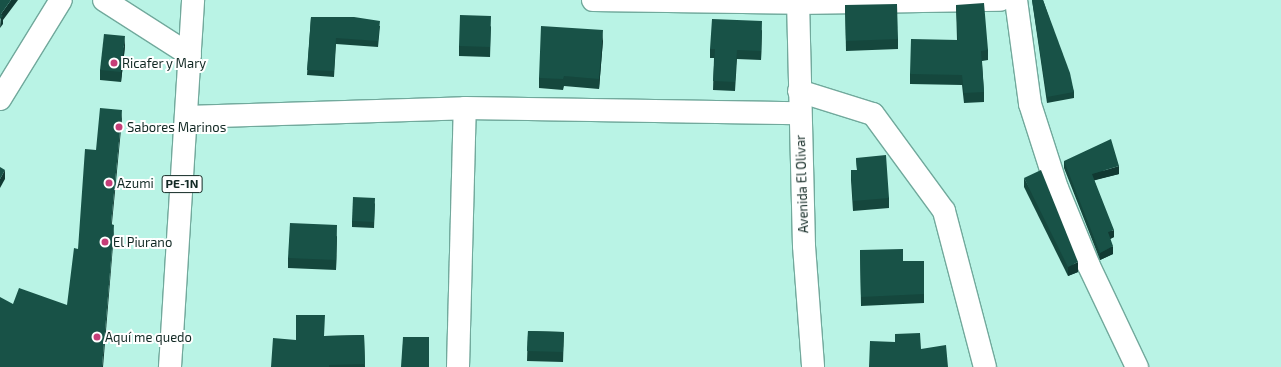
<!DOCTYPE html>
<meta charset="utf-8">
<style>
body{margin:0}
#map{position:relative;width:1281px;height:367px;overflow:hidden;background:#b9f3e5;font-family:"Exo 2",sans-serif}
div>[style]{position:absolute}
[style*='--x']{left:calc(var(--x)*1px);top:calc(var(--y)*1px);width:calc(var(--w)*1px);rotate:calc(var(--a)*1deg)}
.roads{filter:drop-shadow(1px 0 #71a99c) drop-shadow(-1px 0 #71a99c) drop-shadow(0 1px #71a99c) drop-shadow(0 -1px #71a99c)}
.street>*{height:22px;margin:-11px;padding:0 11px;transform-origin:11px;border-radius:11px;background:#fff}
.highway>*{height:22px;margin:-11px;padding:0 11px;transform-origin:11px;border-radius:11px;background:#fff}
.wall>*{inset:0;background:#15473d}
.shaded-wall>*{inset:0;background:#113932}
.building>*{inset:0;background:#185247}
.dots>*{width:11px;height:11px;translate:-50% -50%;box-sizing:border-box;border:2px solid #fff;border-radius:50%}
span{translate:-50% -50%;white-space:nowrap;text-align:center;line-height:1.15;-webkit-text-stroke:4px #fff;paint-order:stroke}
.shield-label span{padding:1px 3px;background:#fff;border:1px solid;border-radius:3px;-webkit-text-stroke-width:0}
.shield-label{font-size:12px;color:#122924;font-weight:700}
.poi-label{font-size:13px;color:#122924}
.left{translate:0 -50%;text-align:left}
.street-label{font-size:13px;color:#122924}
</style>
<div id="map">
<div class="roads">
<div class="street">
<div style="--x:104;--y:0;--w:102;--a:32.6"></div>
<div style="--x:593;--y:0;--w:205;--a:0.8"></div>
<div style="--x:798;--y:3;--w:202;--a:-0.9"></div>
<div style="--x:798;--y:0;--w:246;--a:88.6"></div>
<div style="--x:804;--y:246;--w:121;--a:85.7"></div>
<div style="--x:1016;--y:0;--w:105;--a:82.3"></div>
<div style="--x:1030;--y:104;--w:88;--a:72.2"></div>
<div style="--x:1057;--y:188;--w:84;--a:67.7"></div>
<div style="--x:1089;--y:266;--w:112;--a:64.6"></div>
<div style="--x:799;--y:91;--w:77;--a:17.3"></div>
<div style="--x:873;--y:114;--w:120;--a:53.8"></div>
<div style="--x:944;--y:211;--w:161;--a:75.3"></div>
<div style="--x:0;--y:99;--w:116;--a:-58.4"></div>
<div style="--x:186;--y:117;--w:279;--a:-1.8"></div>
<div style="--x:465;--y:108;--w:334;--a:0.9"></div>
<div style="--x:458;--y:367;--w:259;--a:-88.5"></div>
</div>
<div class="highway">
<div style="--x:170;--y:367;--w:368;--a:-86.4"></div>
</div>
</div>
<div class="wall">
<div style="clip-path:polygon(1032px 0,1043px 0,1074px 92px,1074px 98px,1047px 103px)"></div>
<div style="clip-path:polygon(845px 5px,898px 39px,898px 49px,846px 51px)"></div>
<div style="clip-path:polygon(956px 5px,988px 50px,988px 60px,982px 61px,984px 92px,984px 102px,964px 103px,962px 85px,910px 84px,910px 74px,957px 40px)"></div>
<div style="clip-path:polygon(311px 17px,380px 26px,378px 47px,336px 44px,334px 77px,307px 75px)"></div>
<div style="clip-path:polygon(491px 26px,490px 57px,459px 56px,459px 46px)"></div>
<div style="clip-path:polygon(762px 30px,761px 60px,737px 59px,735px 91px,713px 90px,714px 58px,710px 58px,710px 49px)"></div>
<div style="clip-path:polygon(603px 40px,599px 89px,564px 86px,563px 90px,539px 88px,539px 78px)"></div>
<div style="clip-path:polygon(125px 46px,121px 82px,100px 80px,100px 70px)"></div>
<div style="clip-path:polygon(856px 158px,889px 198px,889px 208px,853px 211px,851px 180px,851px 170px,857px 170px)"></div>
<div style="clip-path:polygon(1064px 161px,1119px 174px,1094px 180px,1114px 237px,1110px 239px,1113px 254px,1100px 260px,1064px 168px)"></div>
<div style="clip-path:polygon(1024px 178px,1078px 272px,1068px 276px,1024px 187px)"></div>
<div style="clip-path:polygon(375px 203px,374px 228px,352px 227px,352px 221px)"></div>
<div style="clip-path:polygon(337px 236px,336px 270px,288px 268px,288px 258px)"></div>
<div style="clip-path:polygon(860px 250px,903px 261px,924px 261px,924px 303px,861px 306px)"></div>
<div style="clip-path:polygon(528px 331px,564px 332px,563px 362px,527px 361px)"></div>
<div style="clip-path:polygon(364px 335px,365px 367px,271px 367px,296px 340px,325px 336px)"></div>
</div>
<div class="shaded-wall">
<div style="clip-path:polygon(11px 0,18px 0,3px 20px,3px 24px,0 28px,1px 14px)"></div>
<div style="clip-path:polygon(762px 21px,762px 30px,761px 60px,761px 51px)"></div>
<div style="clip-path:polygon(603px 30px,603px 40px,599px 89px,599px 79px)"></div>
<div style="clip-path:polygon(125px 36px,125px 46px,121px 82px,121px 72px)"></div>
<div style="clip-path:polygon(122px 110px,122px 119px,111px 233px,111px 224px)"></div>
<div style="clip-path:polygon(1119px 166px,1119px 174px,1092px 181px,1092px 174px)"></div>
<div style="clip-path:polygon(5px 170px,5px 179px,0 188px,0 179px)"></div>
<div style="clip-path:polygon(114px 225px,114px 233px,103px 367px,102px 367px)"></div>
<div style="clip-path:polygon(337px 225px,337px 236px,336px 270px,336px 260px)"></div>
<div style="clip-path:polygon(1114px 230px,1114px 237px,1108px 240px,1108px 232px)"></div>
<div style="clip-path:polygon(1113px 246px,1113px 254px,1100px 260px,1100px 253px)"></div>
<div style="clip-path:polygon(1078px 262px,1078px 272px,1068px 276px,1068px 267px)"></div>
</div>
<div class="building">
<div style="clip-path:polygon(0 0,11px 0,1px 14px,3px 16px,0 19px)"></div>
<div style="clip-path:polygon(1032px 0,1043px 0,1070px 73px,1074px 92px,1047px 97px)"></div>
<div style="clip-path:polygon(984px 3px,988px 50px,981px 51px,984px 92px,964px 93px,962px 75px,910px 74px,911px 39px,958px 40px,956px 5px)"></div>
<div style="clip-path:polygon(897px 4px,898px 39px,846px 41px,845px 5px)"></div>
<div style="clip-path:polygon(460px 15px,491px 16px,490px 47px,459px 46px)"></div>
<div style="clip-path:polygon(311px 17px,354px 17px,380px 21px,378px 41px,336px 38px,334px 71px,307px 70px)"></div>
<div style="clip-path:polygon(712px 19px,762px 21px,761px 51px,737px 50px,735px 82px,713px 81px,715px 49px,710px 49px)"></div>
<div style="clip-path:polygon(541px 26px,603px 30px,599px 79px,564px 76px,563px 79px,539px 78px)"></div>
<div style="clip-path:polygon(104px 34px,125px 36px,121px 72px,100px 70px)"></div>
<div style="clip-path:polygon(100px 108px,122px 110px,111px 224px,114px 225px,102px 367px,0 367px,0 297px,13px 304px,19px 288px,67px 305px,74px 248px,78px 249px,85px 149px,96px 150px)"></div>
<div style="clip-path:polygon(1111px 139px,1119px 166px,1092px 174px,1114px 230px,1108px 232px,1113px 246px,1100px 253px,1064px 161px)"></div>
<div style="clip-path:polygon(886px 155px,889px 198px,853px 201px,851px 170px,857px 170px,856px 158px)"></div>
<div style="clip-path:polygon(0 167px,5px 170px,0 179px)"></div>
<div style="clip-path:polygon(1041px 170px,1078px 262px,1068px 267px,1024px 178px)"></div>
<div style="clip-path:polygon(353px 197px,375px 198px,374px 222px,352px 221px)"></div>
<div style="clip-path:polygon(290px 223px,337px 225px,336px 260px,288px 258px)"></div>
<div style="clip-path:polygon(903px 249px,903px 261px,924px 261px,924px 294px,861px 297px,860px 250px)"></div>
<div style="clip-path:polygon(296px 315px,325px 315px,324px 336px,364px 335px,365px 364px,329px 365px,329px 367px,271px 367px,273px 338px,296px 340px)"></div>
<div style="clip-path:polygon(528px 331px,564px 332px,563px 352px,527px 351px)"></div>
<div style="clip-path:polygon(920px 333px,921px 349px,946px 345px,948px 367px,869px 367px,870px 341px,895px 342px,895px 334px)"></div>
<div style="clip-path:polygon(403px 337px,429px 337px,429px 367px,401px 367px)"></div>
</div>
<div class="dots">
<div style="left:114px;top:63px;background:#c63d78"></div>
<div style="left:119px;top:127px;background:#c63d78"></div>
<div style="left:109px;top:183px;background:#c63d78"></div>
<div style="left:105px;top:242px;background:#c63d78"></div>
<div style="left:97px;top:337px;background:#c63d78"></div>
</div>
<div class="shield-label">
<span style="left:182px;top:184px">PE-1N</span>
</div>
<div class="poi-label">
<span class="left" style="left:122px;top:63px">Ricafer y Mary</span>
<span class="left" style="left:127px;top:127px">Sabores Marinos</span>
<span class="left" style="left:117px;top:183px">Azumi</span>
<span class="left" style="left:113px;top:242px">El Piurano</span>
<span class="left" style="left:105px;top:337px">Aquí me quedo</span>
</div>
<div class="street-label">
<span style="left:802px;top:184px;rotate:-92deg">Avenida El Olivar</span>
</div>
</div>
